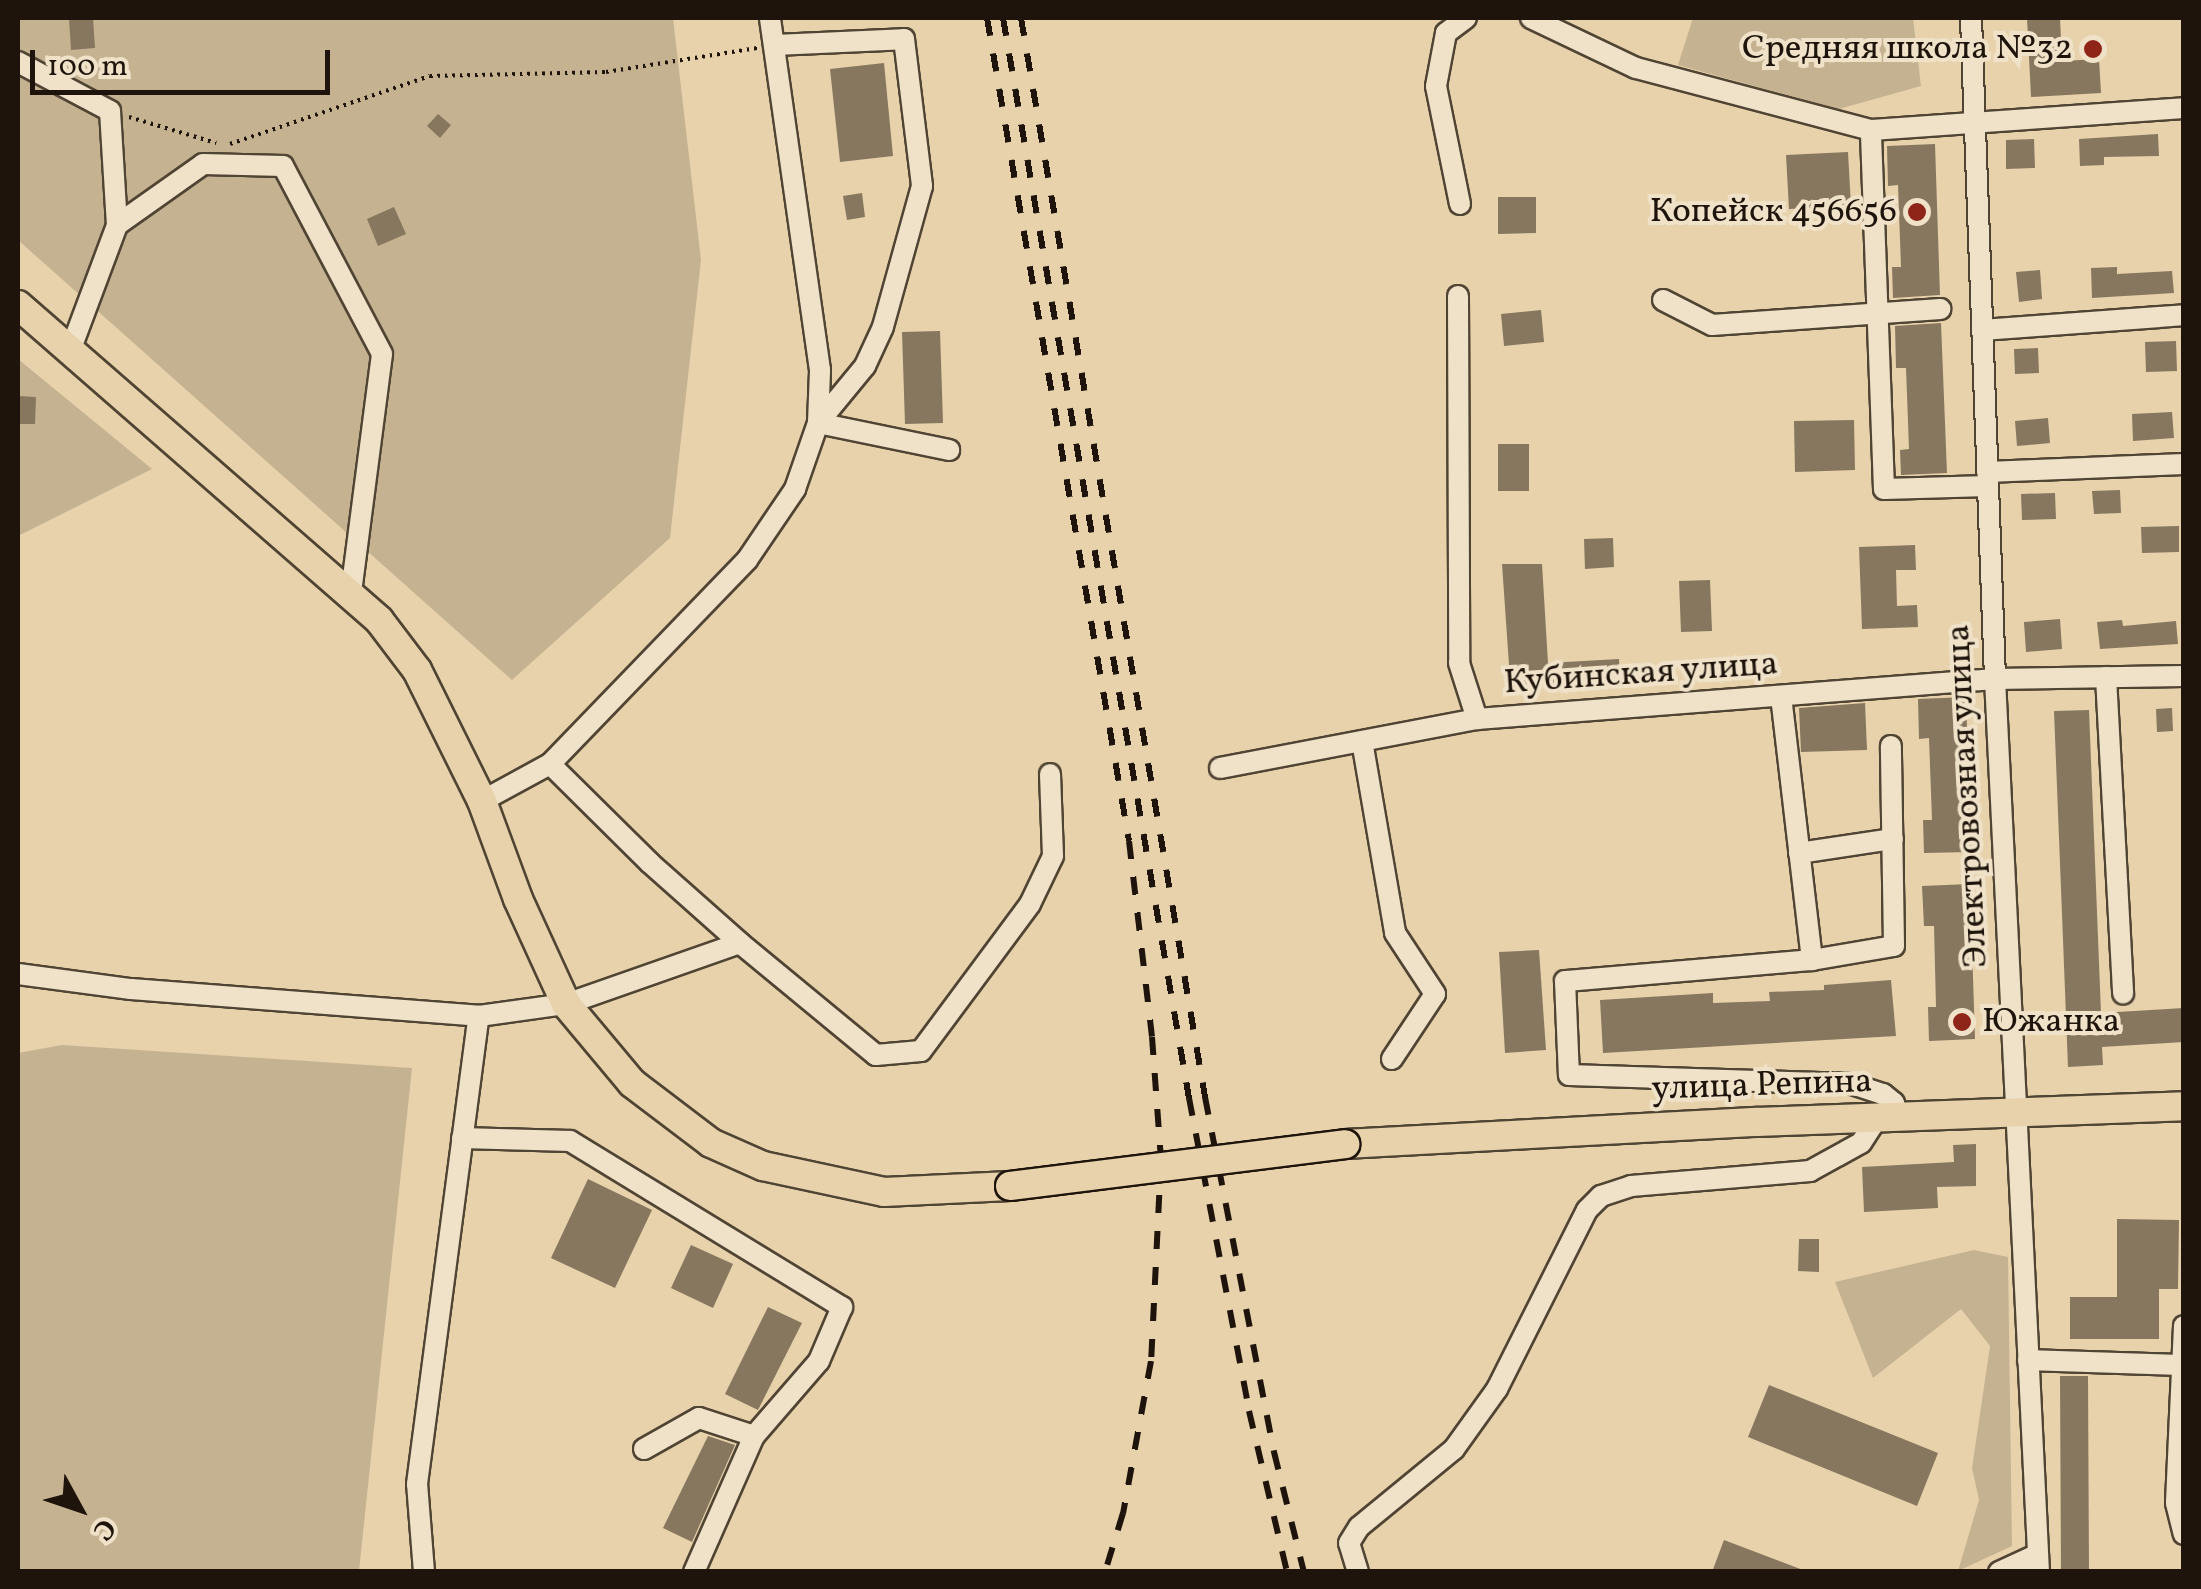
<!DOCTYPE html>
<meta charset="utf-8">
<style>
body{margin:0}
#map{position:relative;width:2201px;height:1589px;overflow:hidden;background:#e7d2ac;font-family:Vollkorn,serif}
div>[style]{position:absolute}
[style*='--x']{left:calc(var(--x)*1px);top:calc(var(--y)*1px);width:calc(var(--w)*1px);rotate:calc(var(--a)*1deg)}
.green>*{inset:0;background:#c5b291}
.building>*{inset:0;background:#87775f}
.path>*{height:4px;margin-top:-2px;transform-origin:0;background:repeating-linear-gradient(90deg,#1e140b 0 2.5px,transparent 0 7.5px)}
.roads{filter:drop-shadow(2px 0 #504433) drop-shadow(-2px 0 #504433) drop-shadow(0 2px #504433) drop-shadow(0 -2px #504433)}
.minor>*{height:20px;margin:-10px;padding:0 10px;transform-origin:10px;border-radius:10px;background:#efe2c9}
.major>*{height:28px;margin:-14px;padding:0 14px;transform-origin:14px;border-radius:14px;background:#e7d2ac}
.rail>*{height:6px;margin-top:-3px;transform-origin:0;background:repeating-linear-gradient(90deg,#1e140b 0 18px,transparent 0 36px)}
.bridges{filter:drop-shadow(2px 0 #1e140b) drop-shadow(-2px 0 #1e140b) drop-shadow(0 2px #1e140b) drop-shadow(0 -2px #1e140b)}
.major-bridge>*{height:28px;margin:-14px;padding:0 14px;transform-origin:14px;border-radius:14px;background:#e7d2ac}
.dots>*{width:28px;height:28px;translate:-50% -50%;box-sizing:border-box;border:5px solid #efe2c9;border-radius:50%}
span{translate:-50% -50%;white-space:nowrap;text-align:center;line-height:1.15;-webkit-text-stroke:8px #efe2c9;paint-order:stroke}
.poi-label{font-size:35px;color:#1e140b}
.right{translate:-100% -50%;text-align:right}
.left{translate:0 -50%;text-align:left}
.street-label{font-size:35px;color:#1e140b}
.frame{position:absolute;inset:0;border:20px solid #1e140b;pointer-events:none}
.north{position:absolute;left:30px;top:1459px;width:100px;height:100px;-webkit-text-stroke:8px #efe2c9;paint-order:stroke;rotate:130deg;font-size:28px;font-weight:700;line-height:40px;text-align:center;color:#1e140b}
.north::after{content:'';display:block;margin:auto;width:35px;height:45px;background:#1e140b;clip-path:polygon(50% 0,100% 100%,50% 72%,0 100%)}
.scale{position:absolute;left:30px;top:50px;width:300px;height:45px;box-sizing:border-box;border:5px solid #1e140b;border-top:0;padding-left:12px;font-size:30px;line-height:35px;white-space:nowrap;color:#1e140b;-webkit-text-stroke:8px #efe2c9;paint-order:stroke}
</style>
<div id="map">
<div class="green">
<div style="clip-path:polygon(18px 18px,673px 18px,701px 260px,670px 538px,512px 680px,18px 240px)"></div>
<div style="clip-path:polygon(1693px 18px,1913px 18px,1921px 86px,1839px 109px,1678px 65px)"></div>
<div style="clip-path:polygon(18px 359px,152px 469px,18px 536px)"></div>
<div style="clip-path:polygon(62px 1045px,412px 1068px,359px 1571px,18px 1571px,18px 1053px)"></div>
<div style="clip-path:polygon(1974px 1250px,2008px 1257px,2012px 1546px,1958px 1571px,1979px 1500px,1972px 1468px,1990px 1346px,1961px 1309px,1873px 1378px,1835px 1282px)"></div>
</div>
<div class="building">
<div style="clip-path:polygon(69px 18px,93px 18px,95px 48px,71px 50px)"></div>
<div style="clip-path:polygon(2027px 18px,2060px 18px,2062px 61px,2099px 59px,2101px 93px,2031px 97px)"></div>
<div style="clip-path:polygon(884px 63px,893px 156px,840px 162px,830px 69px)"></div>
<div style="clip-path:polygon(438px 114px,451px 125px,440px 138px,427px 126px)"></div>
<div style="clip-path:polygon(2158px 134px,2159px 156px,2104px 157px,2104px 165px,2080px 166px,2079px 139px)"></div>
<div style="clip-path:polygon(2034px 139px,2035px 168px,2006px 169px,2006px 140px)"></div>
<div style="clip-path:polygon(1935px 144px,1940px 295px,1893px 298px,1892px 267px,1901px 267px,1898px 185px,1888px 186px,1887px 146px)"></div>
<div style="clip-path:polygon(1848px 152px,1851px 206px,1789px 209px,1786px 155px)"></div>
<div style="clip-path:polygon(862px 193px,865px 217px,847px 220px,843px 196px)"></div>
<div style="clip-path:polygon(1498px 197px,1536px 197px,1536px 233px,1498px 234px)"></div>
<div style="clip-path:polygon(394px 207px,406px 234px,378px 246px,367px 219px)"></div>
<div style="clip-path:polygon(2117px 267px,2117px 274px,2172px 271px,2174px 293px,2092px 298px,2091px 268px)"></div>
<div style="clip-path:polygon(2040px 270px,2042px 299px,2019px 302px,2016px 272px)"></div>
<div style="clip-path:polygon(1541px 310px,1544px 342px,1504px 346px,1501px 314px)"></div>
<div style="clip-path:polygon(1941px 323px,1947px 473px,1901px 475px,1900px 450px,1909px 449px,1906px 368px,1896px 368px,1895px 326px)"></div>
<div style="clip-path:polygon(940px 331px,943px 423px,905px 424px,902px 332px)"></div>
<div style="clip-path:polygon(2176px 341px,2177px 371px,2146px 372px,2145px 342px)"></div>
<div style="clip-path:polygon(2038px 348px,2039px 373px,2015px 374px,2014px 349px)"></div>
<div style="clip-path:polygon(18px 396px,36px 397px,35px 424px,18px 424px)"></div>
<div style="clip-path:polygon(2172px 412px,2174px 438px,2133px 441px,2132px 414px)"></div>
<div style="clip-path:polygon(2048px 418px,2050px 443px,2017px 446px,2015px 421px)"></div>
<div style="clip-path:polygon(1854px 420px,1855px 470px,1795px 472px,1794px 421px)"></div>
<div style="clip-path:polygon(1498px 444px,1529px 444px,1529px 491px,1498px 491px)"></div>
<div style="clip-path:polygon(2120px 490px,2121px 513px,2094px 514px,2092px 491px)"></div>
<div style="clip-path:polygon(2055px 493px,2056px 519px,2022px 520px,2021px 494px)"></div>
<div style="clip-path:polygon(2179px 526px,2179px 552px,2142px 553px,2141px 527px)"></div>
<div style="clip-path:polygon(1613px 538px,1614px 567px,1585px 569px,1584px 539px)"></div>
<div style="clip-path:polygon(1915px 545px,1916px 570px,1896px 570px,1897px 606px,1917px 605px,1918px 627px,1862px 629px,1859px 547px)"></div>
<div style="clip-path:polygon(1502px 564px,1542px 564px,1548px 663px,1619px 659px,1620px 680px,1506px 686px,1505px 666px,1509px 665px)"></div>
<div style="clip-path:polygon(1710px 580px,1712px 631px,1681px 632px,1679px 581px)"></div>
<div style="clip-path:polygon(2060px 619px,2062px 649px,2026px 652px,2024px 622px)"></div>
<div style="clip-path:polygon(2122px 620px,2123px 626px,2176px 621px,2178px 644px,2100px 649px,2097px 622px)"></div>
<div style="clip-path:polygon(1966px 697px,1971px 852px,1924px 853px,1923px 820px,1932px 820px,1929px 738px,1919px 739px,1918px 699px)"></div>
<div style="clip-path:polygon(1865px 703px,1867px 750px,1801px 752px,1799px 708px)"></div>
<div style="clip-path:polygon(2172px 708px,2173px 731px,2157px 732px,2156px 709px)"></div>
<div style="clip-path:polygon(2089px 710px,2101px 1013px,2184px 1008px,2184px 1042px,2102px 1047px,2103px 1065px,2068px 1067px,2054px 711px)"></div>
<div style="clip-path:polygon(1970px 884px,1975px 1039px,1929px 1041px,1928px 1007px,1936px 1007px,1934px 926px,1924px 926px,1922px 886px)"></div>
<div style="clip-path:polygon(1539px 950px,1546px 1050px,1505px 1053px,1499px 952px)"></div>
<div style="clip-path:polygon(1891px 980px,1896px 1036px,1603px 1053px,1600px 1000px,1713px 993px,1713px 1003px,1770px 1001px,1769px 992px,1824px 990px,1824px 985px)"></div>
<div style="clip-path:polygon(1976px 1144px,1976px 1186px,1937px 1187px,1938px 1208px,1864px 1212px,1862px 1167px,1954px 1162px,1953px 1145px)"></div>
<div style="clip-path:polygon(588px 1179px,652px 1210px,615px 1288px,551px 1258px)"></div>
<div style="clip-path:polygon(2117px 1219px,2179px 1220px,2178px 1289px,2159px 1289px,2159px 1339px,2070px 1339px,2070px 1297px,2117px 1297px)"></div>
<div style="clip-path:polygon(1799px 1239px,1819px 1239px,1819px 1272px,1798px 1271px)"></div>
<div style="clip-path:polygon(691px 1245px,733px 1264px,713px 1308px,671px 1288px)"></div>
<div style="clip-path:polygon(768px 1307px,802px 1323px,758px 1410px,725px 1394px)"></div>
<div style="clip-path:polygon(2060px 1376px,2088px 1376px,2089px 1572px,2061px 1572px)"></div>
<div style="clip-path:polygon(1769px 1385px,1938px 1453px,1917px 1506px,1748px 1437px)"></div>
<div style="clip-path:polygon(708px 1436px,735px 1445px,692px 1542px,663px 1528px)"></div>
<div style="clip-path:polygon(1724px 1540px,1803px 1570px,1803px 1572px,1712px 1572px)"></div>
</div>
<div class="path">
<div style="--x:129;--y:117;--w:91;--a:16.6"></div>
<div style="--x:230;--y:144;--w:211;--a:-18.8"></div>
<div style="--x:430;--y:76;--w:176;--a:-1.3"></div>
<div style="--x:606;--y:72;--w:153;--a:-9"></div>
</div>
<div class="roads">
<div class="minor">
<div style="--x:1531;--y:18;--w:116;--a:25.5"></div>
<div style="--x:1636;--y:68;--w:243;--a:14.8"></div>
<div style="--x:1971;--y:18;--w:661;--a:87.92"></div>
<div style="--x:1995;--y:679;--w:894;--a:87.18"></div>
<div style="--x:774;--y:45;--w:130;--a:-2.6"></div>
<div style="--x:904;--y:39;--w:148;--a:83"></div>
<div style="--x:922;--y:186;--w:146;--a:105.5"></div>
<div style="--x:883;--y:327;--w:43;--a:114.8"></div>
<div style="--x:865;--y:366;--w:74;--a:129.5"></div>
<div style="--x:818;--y:423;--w:134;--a:11.6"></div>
<div style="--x:18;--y:62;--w:104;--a:28"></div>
<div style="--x:110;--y:111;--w:114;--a:86.5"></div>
<div style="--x:1460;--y:204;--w:120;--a:-101.5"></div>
<div style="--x:1436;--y:86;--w:54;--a:-79.3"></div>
<div style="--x:1446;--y:33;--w:25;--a:-37"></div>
<div style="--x:1458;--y:296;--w:367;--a:89.8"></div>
<div style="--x:1459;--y:663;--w:59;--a:72.2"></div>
<div style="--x:1477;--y:719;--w:520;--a:-4.42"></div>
<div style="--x:1995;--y:679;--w:189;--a:-0.9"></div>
<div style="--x:1663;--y:300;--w:55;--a:27"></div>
<div style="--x:1712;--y:325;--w:229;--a:-4"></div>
<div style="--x:1982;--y:330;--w:203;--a:-4.2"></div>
<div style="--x:70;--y:351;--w:134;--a:-69.5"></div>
<div style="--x:117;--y:225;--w:105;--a:-35.3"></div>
<div style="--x:203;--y:164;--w:80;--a:1.4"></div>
<div style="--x:283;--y:166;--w:212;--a:62.2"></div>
<div style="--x:382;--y:354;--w:241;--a:97.4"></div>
<div style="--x:1987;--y:472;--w:197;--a:-2.3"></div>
<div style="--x:1988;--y:486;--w:104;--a:178.3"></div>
<div style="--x:1884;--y:489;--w:359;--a:-92.1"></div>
<div style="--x:1871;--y:130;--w:314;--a:-4"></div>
<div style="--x:2106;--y:677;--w:317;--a:86.9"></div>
<div style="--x:1781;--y:696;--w:266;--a:83.3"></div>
<div style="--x:1812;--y:960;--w:248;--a:175.1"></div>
<div style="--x:1565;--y:981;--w:94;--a:87.6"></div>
<div style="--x:1569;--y:1075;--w:283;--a:1.8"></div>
<div style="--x:1852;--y:1084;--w:33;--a:18"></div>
<div style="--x:1883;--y:1094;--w:14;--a:39"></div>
<div style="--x:1894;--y:1103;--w:16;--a:72"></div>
<div style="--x:1362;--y:741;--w:195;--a:80.2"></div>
<div style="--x:1395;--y:933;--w:73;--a:56.7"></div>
<div style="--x:1435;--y:994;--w:78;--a:123.5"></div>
<div style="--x:550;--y:764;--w:141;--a:44.7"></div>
<div style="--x:650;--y:863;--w:120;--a:41.6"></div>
<div style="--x:1220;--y:768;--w:262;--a:-10.8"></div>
<div style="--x:482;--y:801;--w:77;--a:-28.6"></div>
<div style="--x:550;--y:764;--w:284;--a:-46"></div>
<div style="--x:747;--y:560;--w:86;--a:-55.9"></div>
<div style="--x:795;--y:489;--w:70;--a:-70.8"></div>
<div style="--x:818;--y:423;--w:53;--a:-87.8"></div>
<div style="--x:820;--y:370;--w:356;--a:-98.1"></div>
<div style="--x:1799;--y:853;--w:95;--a:-8.5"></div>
<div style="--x:1812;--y:960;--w:83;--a:-9.7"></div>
<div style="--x:1894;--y:946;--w:200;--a:-90.9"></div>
<div style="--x:18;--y:974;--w:114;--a:7.6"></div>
<div style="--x:131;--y:989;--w:349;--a:4.4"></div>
<div style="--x:462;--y:1138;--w:108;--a:1.6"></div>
<div style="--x:570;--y:1141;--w:319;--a:31.4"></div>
<div style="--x:842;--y:1307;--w:59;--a:113.1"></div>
<div style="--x:819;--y:1361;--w:99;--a:130.9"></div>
<div style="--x:754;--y:1436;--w:149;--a:113.8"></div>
<div style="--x:2184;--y:1326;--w:177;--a:92.6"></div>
<div style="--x:2176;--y:1503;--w:32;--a:76"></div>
<div style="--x:2028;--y:1360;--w:151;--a:1.9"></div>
<div style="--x:644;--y:1449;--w:63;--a:-29.4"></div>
<div style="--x:699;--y:1418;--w:58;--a:18.1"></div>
<div style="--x:424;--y:1572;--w:88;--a:-94.5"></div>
<div style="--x:417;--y:1484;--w:472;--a:-82.5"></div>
<div style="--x:479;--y:1016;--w:88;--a:-7.9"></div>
<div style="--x:566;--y:1004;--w:184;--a:-19.3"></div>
<div style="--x:740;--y:943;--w:176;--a:39.5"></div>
<div style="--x:876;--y:1055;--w:45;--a:-5.1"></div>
<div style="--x:921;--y:1051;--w:183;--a:-53.4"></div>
<div style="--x:1030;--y:904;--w:53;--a:-64.4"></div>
<div style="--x:1053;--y:856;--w:82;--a:-92.1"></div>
<div style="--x:1358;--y:1572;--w:30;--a:-107"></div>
<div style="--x:1349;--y:1543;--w:19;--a:-58"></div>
<div style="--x:1359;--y:1527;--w:123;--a:-39.4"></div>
<div style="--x:1454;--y:1449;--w:74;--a:-54.4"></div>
<div style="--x:1497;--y:1389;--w:200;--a:-63.3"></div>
<div style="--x:1587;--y:1210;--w:20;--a:-45"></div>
<div style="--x:1601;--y:1196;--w:32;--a:-18"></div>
<div style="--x:1631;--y:1186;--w:180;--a:-4.8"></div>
<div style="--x:1810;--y:1171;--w:58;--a:-28.8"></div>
<div style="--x:1861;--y:1143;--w:30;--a:-57"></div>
<div style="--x:1999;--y:1572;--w:43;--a:-24.8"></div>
</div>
<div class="major">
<div style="--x:18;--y:305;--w:479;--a:41.1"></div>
<div style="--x:379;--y:620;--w:63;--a:52.8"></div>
<div style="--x:417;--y:670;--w:146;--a:63.6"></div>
<div style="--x:482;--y:801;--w:104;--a:69.8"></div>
<div style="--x:518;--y:899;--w:115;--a:65.4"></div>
<div style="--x:566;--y:1004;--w:103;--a:50.1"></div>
<div style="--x:632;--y:1083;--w:99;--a:37.2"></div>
<div style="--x:711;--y:1143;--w:57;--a:23.9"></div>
<div style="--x:763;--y:1166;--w:124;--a:12.1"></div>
<div style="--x:884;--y:1192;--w:126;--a:-2.7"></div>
<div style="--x:1345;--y:1144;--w:413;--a:-3.1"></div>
<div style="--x:1757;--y:1122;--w:427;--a:-2.1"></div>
</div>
</div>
<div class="rail">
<div style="--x:987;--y:18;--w:835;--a:80.21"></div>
<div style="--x:1129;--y:841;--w:197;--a:83.3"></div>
<div style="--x:1152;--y:1037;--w:122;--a:85.8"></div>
<div style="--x:1161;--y:1159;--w:202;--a:92.8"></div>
<div style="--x:1151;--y:1361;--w:155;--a:100.4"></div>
<div style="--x:1123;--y:1513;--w:62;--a:107"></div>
<div style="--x:1003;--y:18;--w:1096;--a:80.23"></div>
<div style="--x:1189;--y:1098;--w:319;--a:79.1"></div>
<div style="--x:1249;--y:1411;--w:165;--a:76.7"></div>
<div style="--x:1021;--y:18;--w:1095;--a:80.32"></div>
<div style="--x:1205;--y:1097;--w:362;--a:79"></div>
<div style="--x:1274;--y:1452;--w:124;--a:76"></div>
</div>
<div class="bridges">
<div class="major-bridge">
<div style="--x:1010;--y:1186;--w:338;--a:-7.1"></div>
</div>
</div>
<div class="dots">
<div style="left:2093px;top:49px;background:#8f2418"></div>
<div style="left:1917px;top:212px;background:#8f2418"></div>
<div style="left:1962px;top:1022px;background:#8f2418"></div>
</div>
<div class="poi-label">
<span class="right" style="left:2073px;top:49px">Средняя школа №32</span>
<span class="right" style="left:1897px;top:212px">Копейск 456656</span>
<span class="left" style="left:1982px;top:1022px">Южанка</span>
</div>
<div class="street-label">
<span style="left:1641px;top:674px;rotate:-4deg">Кубинская улица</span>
<span style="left:1968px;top:796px;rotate:-93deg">Электровозная улица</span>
<span style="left:1762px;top:1086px;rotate:-2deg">улица Репина</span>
</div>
<div class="frame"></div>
<div class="north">С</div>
<div class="scale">100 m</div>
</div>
